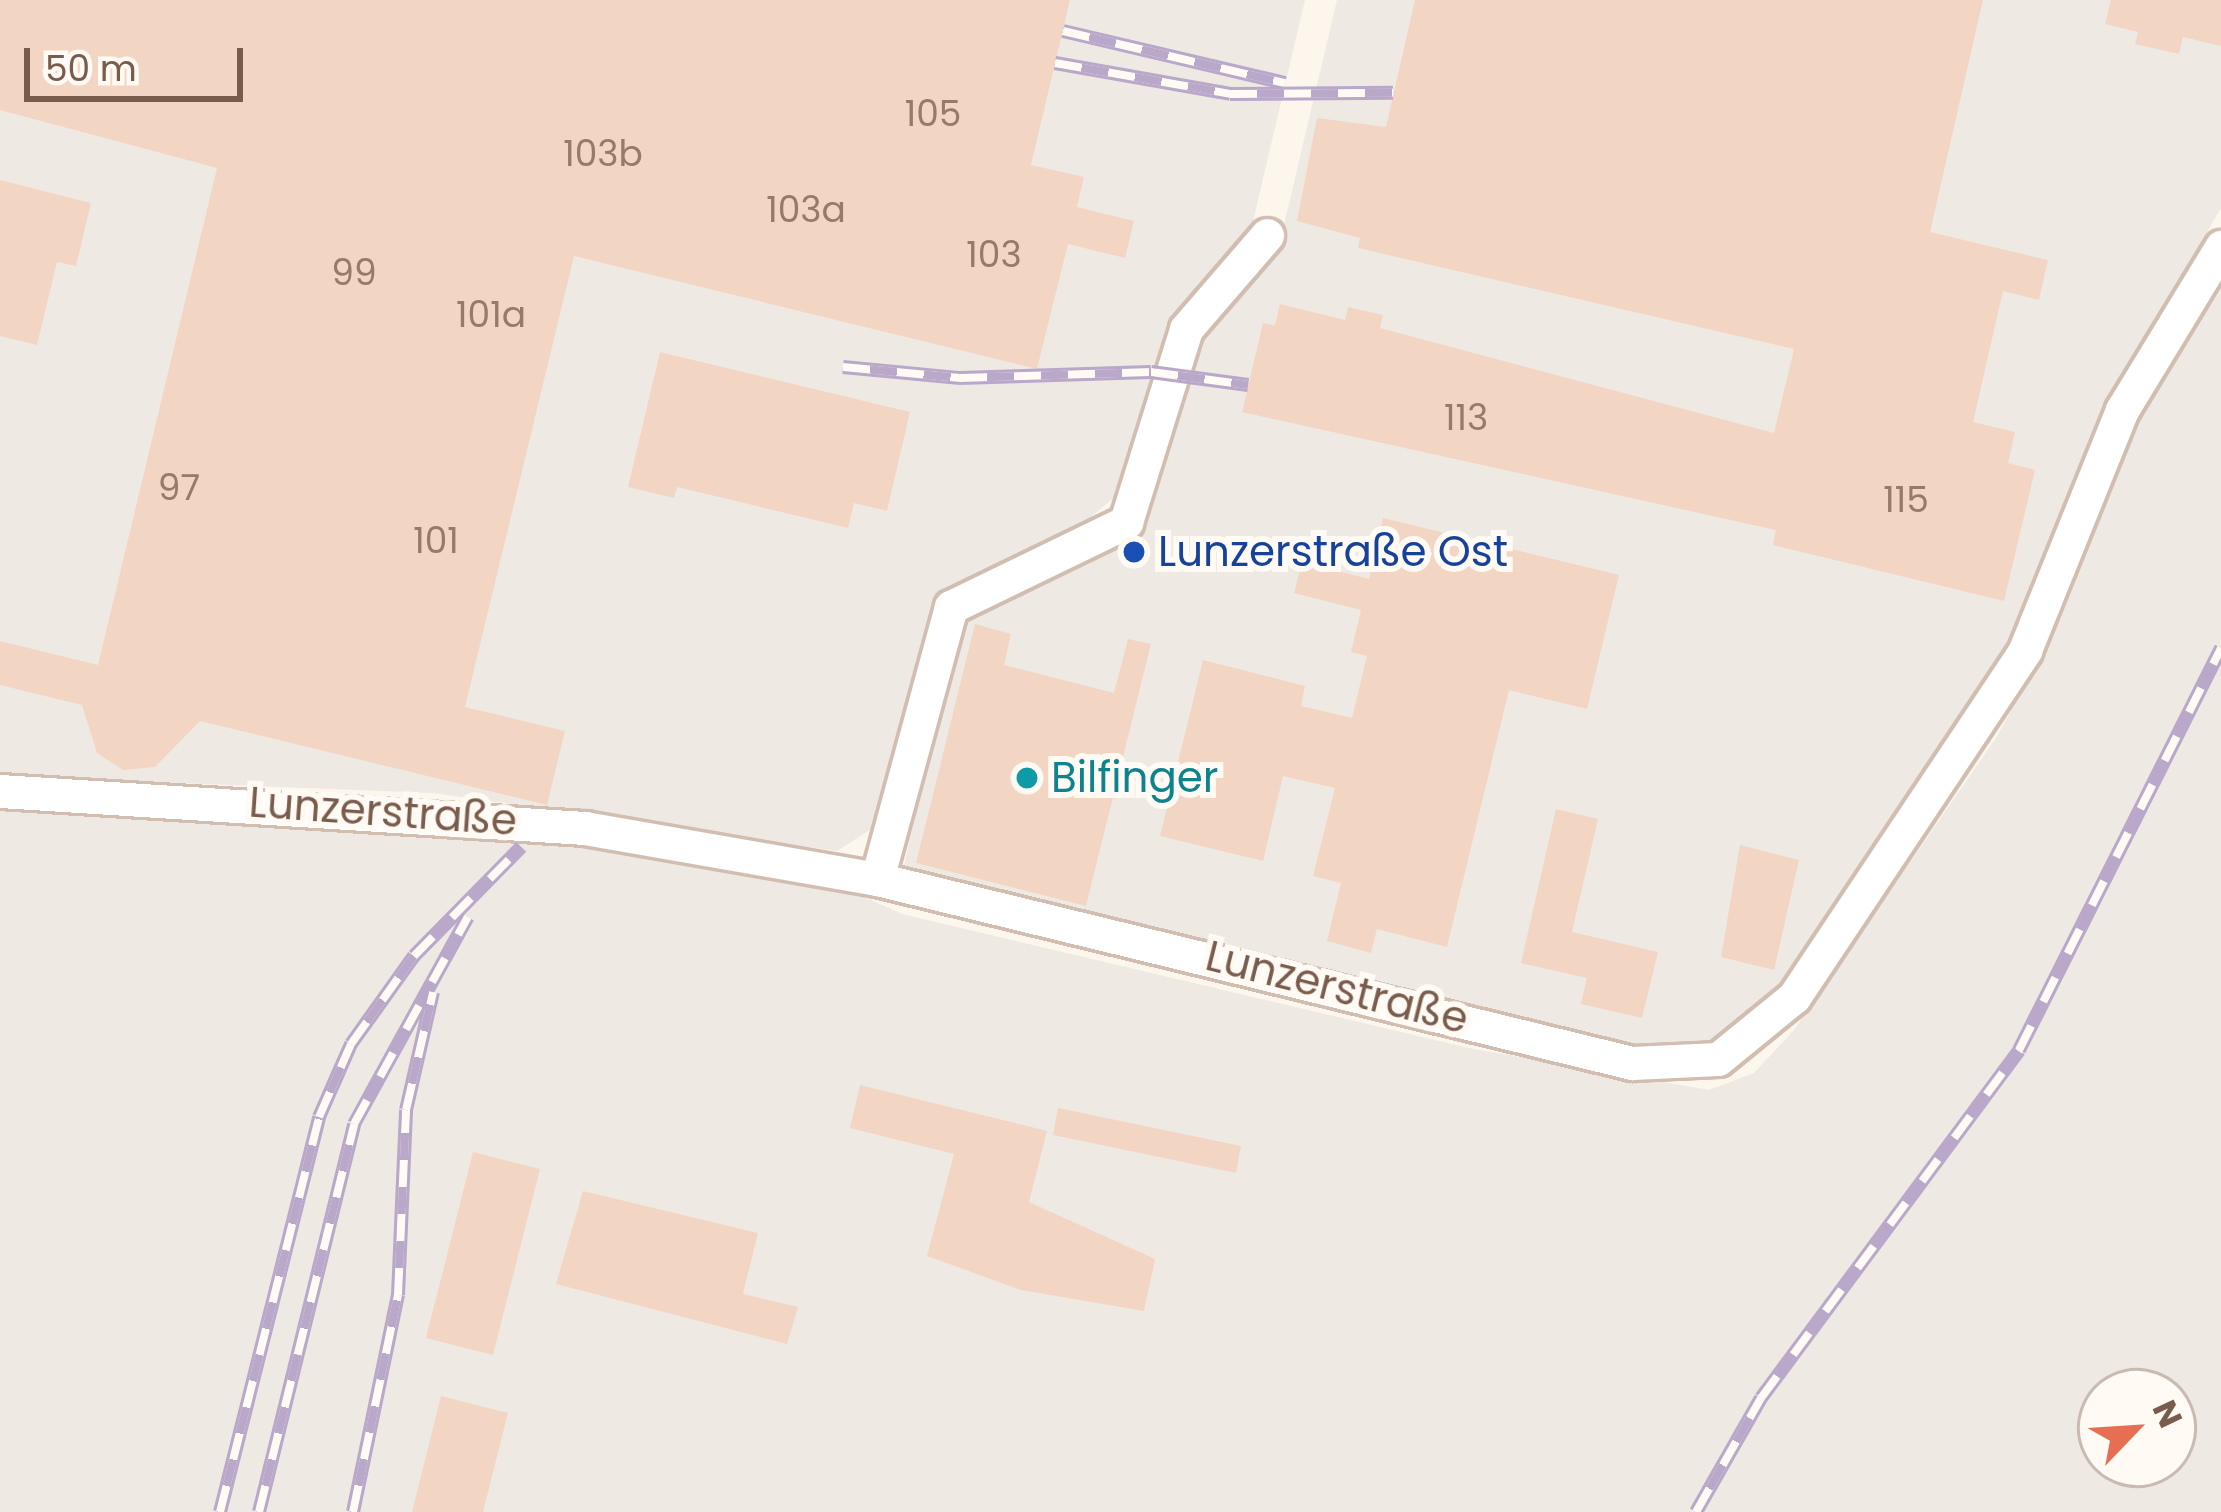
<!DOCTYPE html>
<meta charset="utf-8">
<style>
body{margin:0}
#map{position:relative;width:2221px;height:1512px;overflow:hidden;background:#fdf6ec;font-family:Poppins,sans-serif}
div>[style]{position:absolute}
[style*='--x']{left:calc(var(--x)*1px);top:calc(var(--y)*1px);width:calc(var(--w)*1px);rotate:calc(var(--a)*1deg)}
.industrial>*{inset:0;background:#efe9e4}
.building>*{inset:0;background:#f3d5c3}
.roads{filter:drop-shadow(3px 0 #d1beb0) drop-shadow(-3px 0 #d1beb0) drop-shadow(0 3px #d1beb0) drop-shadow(0 -3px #d1beb0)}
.street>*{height:33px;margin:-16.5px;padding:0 16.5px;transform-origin:16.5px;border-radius:16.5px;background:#fff}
.rail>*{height:14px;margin-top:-7px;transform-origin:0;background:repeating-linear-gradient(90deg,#fffaf3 0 27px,#b9a8c9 0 54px);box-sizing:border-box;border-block:3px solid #b9a8c9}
.dots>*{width:33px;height:33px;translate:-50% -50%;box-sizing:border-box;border:6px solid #fffaf3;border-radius:50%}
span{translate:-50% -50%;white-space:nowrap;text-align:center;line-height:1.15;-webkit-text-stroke:12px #fffaf3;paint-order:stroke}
.number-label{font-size:36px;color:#987a6a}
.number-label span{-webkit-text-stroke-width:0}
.transit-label{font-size:42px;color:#164399}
.left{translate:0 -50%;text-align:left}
.culture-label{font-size:42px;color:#0d838f}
.street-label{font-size:42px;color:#7a5c4d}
.north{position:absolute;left:2077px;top:1368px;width:120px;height:120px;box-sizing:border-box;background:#fffaf3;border:3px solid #cabbb1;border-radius:50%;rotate:65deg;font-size:33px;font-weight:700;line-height:48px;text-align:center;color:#7a5c4d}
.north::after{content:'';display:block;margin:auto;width:42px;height:54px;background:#e76f51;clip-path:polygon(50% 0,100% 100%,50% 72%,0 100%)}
.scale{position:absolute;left:24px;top:48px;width:219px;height:54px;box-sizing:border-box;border:6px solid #7a5c4d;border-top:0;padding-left:15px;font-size:36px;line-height:42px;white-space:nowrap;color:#7a5c4d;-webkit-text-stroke:9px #fffaf3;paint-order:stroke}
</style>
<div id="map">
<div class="industrial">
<div style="clip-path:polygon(0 0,1305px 0,1251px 230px,1167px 323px,1123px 490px,1080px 526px,934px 595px,873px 828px,837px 851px,433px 793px,0 776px)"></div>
<div style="clip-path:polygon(1337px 0,2221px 0,2221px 208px,2119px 384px,2023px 622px,1782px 985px,1706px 1044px,1643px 1047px,904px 866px,960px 617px,1133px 534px,1152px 509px,1191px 357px,1278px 250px)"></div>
<div style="clip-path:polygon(evenodd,2221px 290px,2221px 1512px,0 1512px,0 810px,506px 835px,835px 884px,902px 914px,1469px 1048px,1709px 1090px,1754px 1073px,1794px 1030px,1996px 738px,2051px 638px,2147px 403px,2221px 290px,2101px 1392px,2173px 1392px,2173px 1464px,2101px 1464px,2101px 1392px)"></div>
</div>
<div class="building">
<div style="clip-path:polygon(0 0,1070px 0,1031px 165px,1084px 177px,1077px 207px,1134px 221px,1125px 258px,1068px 244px,1037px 369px,574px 256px,465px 707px,565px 731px,547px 805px,200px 721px,155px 767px,123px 770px,97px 753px,82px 705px,0 685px,0 641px,98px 665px,217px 168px,0 110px)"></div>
<div style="clip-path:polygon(1415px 0,1983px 0,1930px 232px,2048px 260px,2039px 300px,2003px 291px,1973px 422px,2015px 432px,2008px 463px,2035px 470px,2004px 601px,1773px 545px,1776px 530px,1242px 412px,1263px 323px,1275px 325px,1280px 304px,1345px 320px,1348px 307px,1383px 315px,1380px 328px,1774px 433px,1794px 349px,1358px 248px,1360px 238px,1297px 221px,1317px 118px,1386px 127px)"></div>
<div style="clip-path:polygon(2111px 0,2221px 0,2221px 46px,2183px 37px,2179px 54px,2135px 44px,2138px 32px,2105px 24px)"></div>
<div style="clip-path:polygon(0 180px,91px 203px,76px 266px,57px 262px,37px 345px,0 336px)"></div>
<div style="clip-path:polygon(660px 352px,910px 412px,887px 511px,854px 503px,848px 528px,677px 487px,674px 498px,628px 487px)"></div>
<div style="clip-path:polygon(1383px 518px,1619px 575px,1587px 709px,1509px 690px,1447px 947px,1377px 929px,1371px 953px,1327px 941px,1341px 883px,1313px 876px,1335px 788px,1283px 776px,1263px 861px,1160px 836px,1203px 660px,1305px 686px,1301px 706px,1352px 718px,1367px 656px,1351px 652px,1361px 610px,1294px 593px,1302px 562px,1369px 579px)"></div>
<div style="clip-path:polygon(975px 624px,1011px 634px,1004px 665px,1114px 693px,1128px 639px,1151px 644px,1086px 906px,916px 863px)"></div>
<div style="clip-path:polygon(1556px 809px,1598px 819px,1572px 932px,1658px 952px,1642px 1018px,1581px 1004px,1587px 978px,1521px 963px)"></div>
<div style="clip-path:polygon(1740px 845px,1799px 860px,1774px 970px,1721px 957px)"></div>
<div style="clip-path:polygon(860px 1085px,1047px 1131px,1029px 1202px,1155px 1259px,1144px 1311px,1021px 1290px,927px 1256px,954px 1154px,850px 1128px)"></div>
<div style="clip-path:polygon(1058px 1108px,1241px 1146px,1236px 1173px,1053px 1135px)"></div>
<div style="clip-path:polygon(473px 1152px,540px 1169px,493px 1355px,426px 1338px)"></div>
<div style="clip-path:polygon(583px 1191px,758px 1233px,743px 1294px,798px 1307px,787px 1344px,556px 1284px)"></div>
<div style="clip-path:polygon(441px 1396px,508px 1413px,483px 1512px,412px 1512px)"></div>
</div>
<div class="roads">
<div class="street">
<div style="--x:0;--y:791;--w:586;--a:3.62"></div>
<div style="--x:585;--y:828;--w:296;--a:9.9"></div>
<div style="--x:877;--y:879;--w:777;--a:13.7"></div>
<div style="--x:1632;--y:1063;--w:86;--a:-2.7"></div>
<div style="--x:1718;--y:1059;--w:98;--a:-39.2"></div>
<div style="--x:1794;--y:997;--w:417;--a:-56.3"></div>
<div style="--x:2025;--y:650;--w:259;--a:-68"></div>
<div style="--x:2122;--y:410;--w:191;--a:-58.7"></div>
<div style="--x:877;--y:879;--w:282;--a:-74.8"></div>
<div style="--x:951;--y:607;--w:195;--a:-25.9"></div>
<div style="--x:1126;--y:522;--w:202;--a:-72.7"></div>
<div style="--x:1186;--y:329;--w:124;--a:-49.2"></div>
</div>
</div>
<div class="rail">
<div style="--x:1063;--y:31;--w:228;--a:13.2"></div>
<div style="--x:1055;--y:63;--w:178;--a:10"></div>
<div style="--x:1230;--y:94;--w:163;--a:-0.4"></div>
<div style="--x:843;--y:367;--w:118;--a:5.4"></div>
<div style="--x:960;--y:378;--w:191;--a:-1.8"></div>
<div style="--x:1151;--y:372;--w:98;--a:7.6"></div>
<div style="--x:220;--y:1512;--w:407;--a:-75.9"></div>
<div style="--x:319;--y:1117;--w:80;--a:-66.3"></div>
<div style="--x:351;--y:1044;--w:108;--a:-54.4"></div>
<div style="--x:414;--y:956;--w:153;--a:-45.5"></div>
<div style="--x:259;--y:1512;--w:399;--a:-76.2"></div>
<div style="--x:354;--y:1124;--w:236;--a:-61.2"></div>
<div style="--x:353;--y:1512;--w:222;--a:-78.3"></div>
<div style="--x:398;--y:1295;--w:185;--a:-87.5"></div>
<div style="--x:406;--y:1110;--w:121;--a:-77.1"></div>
<div style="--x:1696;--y:1512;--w:131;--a:-60.3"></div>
<div style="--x:1761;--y:1398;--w:433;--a:-53.4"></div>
<div style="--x:2019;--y:1050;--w:450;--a:-63.3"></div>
</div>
<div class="dots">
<div style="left:1134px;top:552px;background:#1a4fb4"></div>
<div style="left:1027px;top:778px;background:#0f9aa8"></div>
</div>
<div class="number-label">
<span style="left:933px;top:114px">105</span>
<span style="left:603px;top:154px">103b</span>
<span style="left:806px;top:210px">103a</span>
<span style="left:994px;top:255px">103</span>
<span style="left:354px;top:273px">99</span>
<span style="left:491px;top:315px">101a</span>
<span style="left:1466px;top:418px">113</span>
<span style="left:179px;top:488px">97</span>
<span style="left:1906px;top:500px">115</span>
<span style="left:436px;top:541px">101</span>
</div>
<div class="transit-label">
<span class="left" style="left:1158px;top:552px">Lunzerstraße Ost</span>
</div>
<div class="culture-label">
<span class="left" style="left:1051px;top:778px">Bilfinger</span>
</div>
<div class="street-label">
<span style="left:383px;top:812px;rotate:4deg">Lunzerstraße</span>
<span style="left:1337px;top:988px;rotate:14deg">Lunzerstraße</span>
</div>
<div class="north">N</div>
<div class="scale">50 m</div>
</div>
